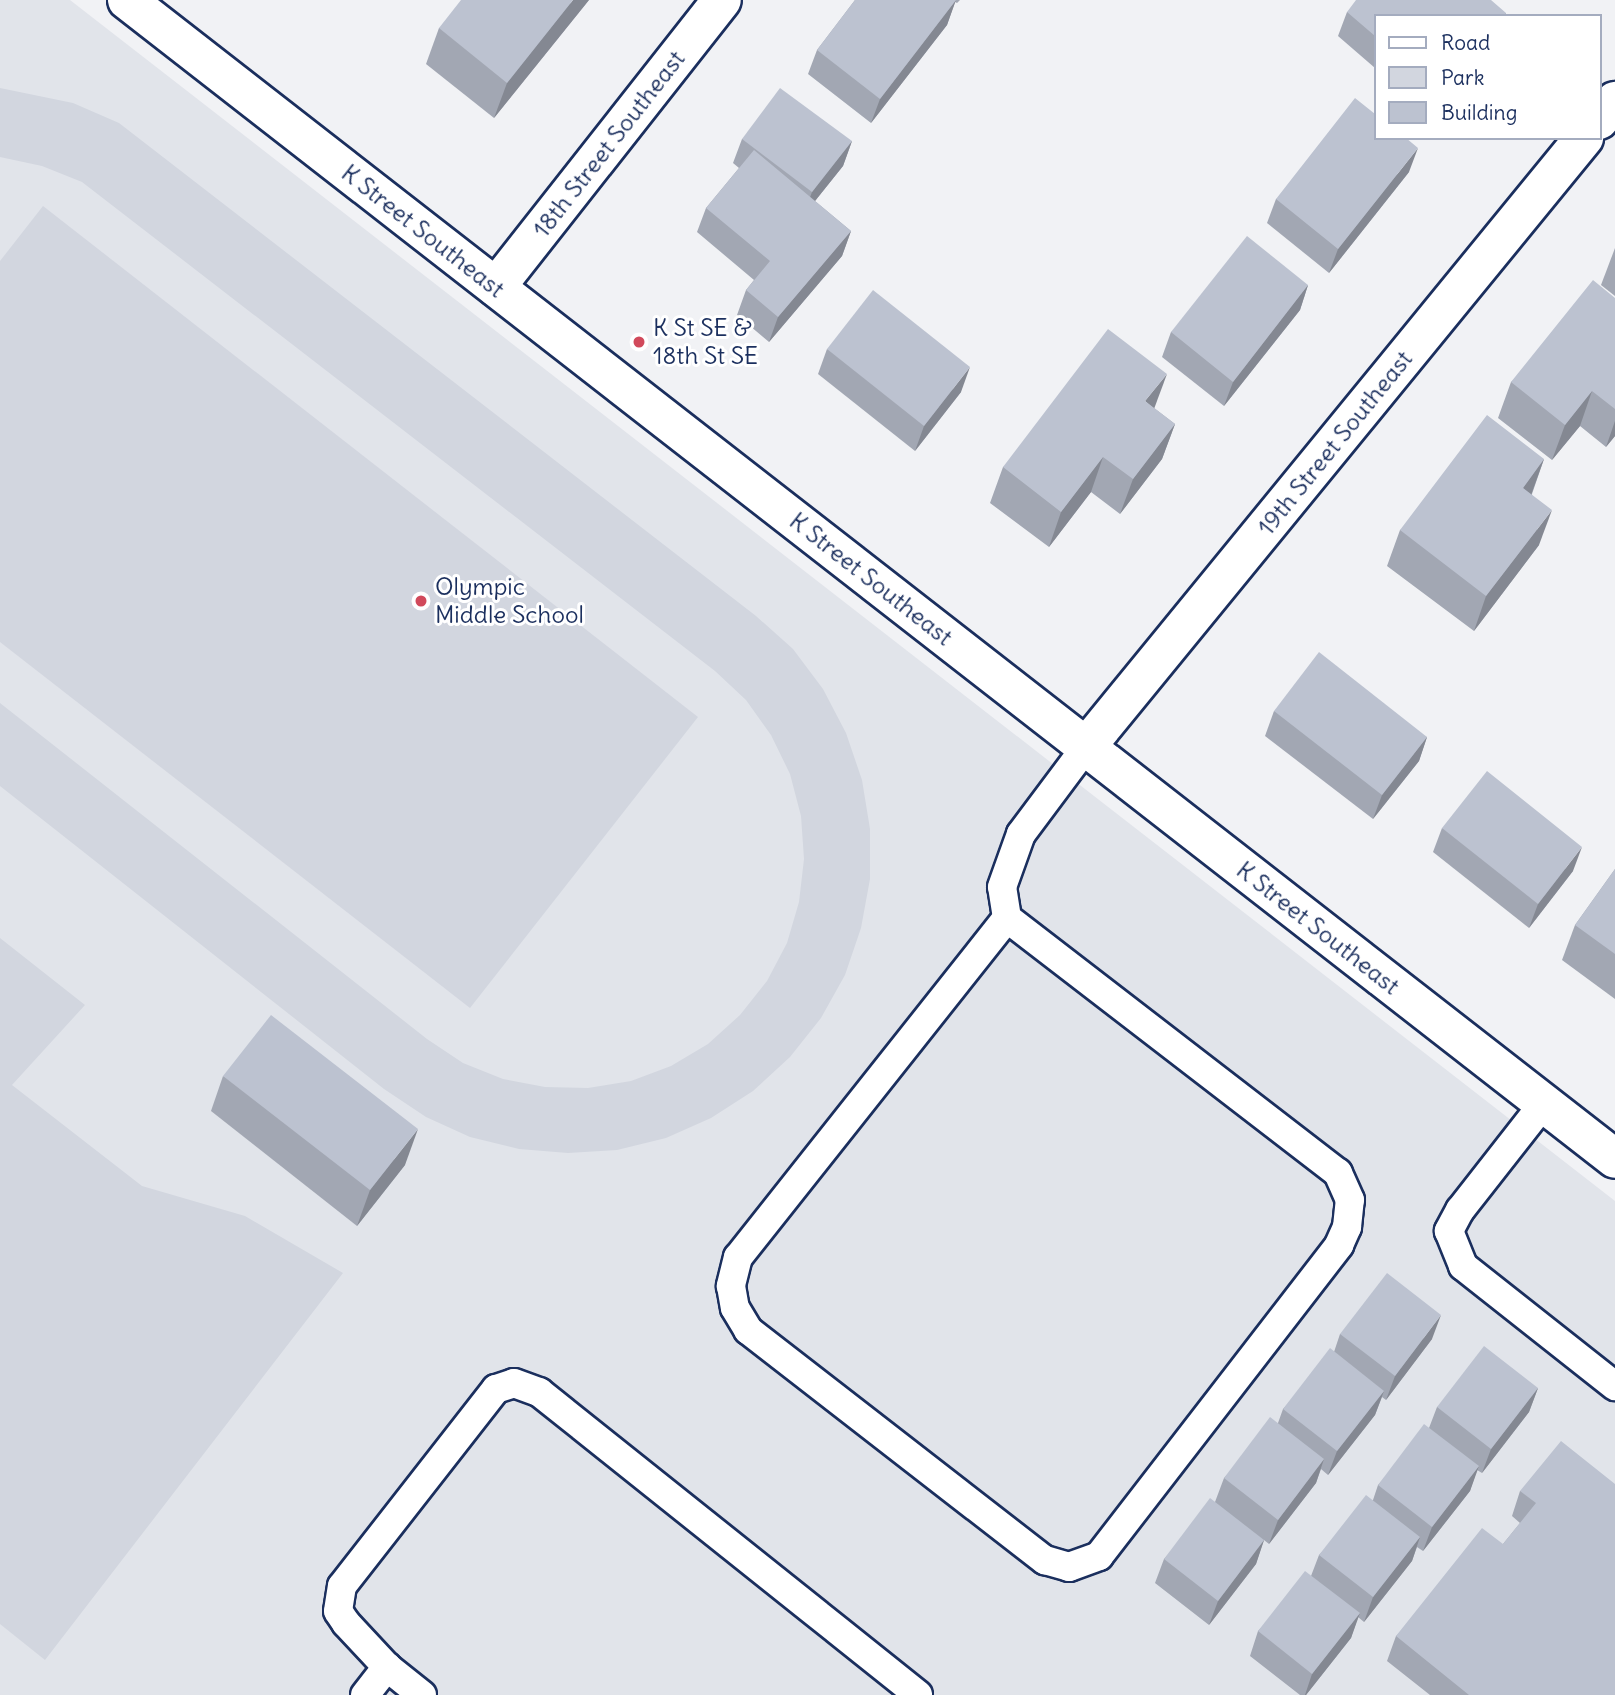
<!DOCTYPE html>
<style>
body{margin:0}
#map{position:relative;width:1615px;height:1695px;overflow:hidden;background:#f1f2f5;font-family:Delius,sans-serif}
div>[style]{position:absolute}
[style*='--x']{left:calc(var(--x)*1px);top:calc(var(--y)*1px);width:calc(var(--w)*1px);rotate:calc(var(--a)*1deg)}
.built>*{inset:0;background:#e1e4ea}
.green>*{inset:0;background:#d2d6df}
.roads{filter:drop-shadow(2px 0 #1b2f5e) drop-shadow(-2px 0 #1b2f5e) drop-shadow(0 2px #1b2f5e) drop-shadow(0 -2px #1b2f5e)}
.lane>*{height:28px;margin:-14px;padding:0 14px;transform-origin:14px;border-radius:14px;background:#fff}
.street>*{height:38px;margin:-19px;padding:0 19px;transform-origin:19px;border-radius:19px;background:#fff}
.wall>*{inset:0;background:#a2a7b3}
.shaded-wall>*{inset:0;background:#848892}
.building>*{inset:0;background:#bcc2d0}
.dots>*{width:19px;height:19px;translate:-50% -50%;box-sizing:border-box;border:4px solid #fff;border-radius:50%}
span{translate:-50% -50%;white-space:nowrap;text-align:center;line-height:1.15;-webkit-text-stroke:6px #fff;paint-order:stroke}
.street-label{font-size:24px;color:#1b2f5e}
.poi-label{font-size:24px;color:#1b2f5e}
.left{translate:0 -50%;text-align:left}
.legend{position:absolute;left:1374px;top:14px;width:228px;height:126px;box-sizing:border-box;background:#fff;border:2px solid #a4acbf;margin:0;padding:9px 12px;list-style:none;font-size:21px;color:#1b2f5e}
.legend li{display:flex;align-items:center;gap:14px;height:35px}
.legend b{width:35px;border:2px solid #a4acbf}
</style>
<div id="map">
<div class="built">
<div style="clip-path:polygon(0 0,70px 0,1615px 1201px,1615px 1695px,0 1695px)"></div>
</div>
<div class="green">
<div style="clip-path:polygon(0 88px,73px 103px,119px 123px,756px 616px,793px 649px,823px 689px,846px 733px,862px 780px,870px 829px,870px 879px,861px 928px,845px 975px,821px 1018px,790px 1057px,753px 1091px,711px 1118px,666px 1138px,617px 1150px,568px 1153px,519px 1149px,470px 1137px,426px 1117px,384px 1089px,0 786px,0 703px,427px 1039px,463px 1063px,503px 1079px,545px 1087px,588px 1088px,631px 1081px,671px 1066px,708px 1044px,740px 1015px,767px 981px,787px 943px,799px 902px,804px 859px,801px 816px,790px 774px,771px 735px,746px 700px,715px 671px,82px 182px,42px 166px,0 157px)"></div>
<div style="clip-path:polygon(43px 206px,698px 717px,470px 1008px,0 642px,0 261px)"></div>
<div style="clip-path:polygon(0 938px,85px 1005px,12px 1085px,142px 1186px,245px 1216px,343px 1273px,45px 1660px,0 1624px)"></div>
</div>
<div class="roads">
<div class="lane">
<div style="--x:1007;--y:918;--w:433;--a:128.4"></div>
<div style="--x:738;--y:1257;--w:30;--a:104"></div>
<div style="--x:731;--y:1286;--w:22;--a:80"></div>
<div style="--x:735;--y:1308;--w:26;--a:59"></div>
<div style="--x:748;--y:1330;--w:376;--a:37.8"></div>
<div style="--x:1045;--y:1560;--w:25;--a:16"></div>
<div style="--x:1069;--y:1567;--w:32;--a:-20"></div>
<div style="--x:1099;--y:1556;--w:393;--a:-52.3"></div>
<div style="--x:1339;--y:1245;--w:20;--a:-66"></div>
<div style="--x:1347;--y:1227;--w:27;--a:-84"></div>
<div style="--x:1350;--y:1200;--w:30;--a:-114"></div>
<div style="--x:1338;--y:1173;--w:418;--a:-142.4"></div>
<div style="--x:1007;--y:918;--w:31;--a:-99"></div>
<div style="--x:1002;--y:887;--w:56;--a:-70.3"></div>
<div style="--x:1021;--y:834;--w:109;--a:-53.2"></div>
<div style="--x:1544;--y:1103;--w:136;--a:128.1"></div>
<div style="--x:1460;--y:1210;--w:24;--a:118"></div>
<div style="--x:1449;--y:1231;--w:38;--a:68"></div>
<div style="--x:1463;--y:1266;--w:194;--a:38.3"></div>
<div style="--x:365;--y:1695;--w:36;--a:-52"></div>
<div style="--x:422;--y:1695;--w:45;--a:-141.3"></div>
<div style="--x:387;--y:1667;--w:60;--a:-133"></div>
<div style="--x:346;--y:1623;--w:14;--a:-124"></div>
<div style="--x:338;--y:1611;--w:25;--a:-81"></div>
<div style="--x:342;--y:1586;--w:250;--a:-52"></div>
<div style="--x:496;--y:1389;--w:19;--a:-18"></div>
<div style="--x:514;--y:1383;--w:27;--a:20"></div>
<div style="--x:539;--y:1392;--w:485;--a:38.6"></div>
</div>
<div class="street">
<div style="--x:127;--y:0;--w:1886;--a:37.91"></div>
<div style="--x:1599;--y:120;--w:25;--a:-50"></div>
<div style="--x:496;--y:287;--w:365;--a:-51.8"></div>
<div style="--x:1086;--y:747;--w:787;--a:-50.73"></div>
</div>
</div>
<div class="wall">
<div style="clip-path:polygon(589px 0,494px 118px,426px 64px,439px 28px)"></div>
<div style="clip-path:polygon(855px 0,960px 0,957px 3px,955px 2px,947px 25px,871px 123px,808px 74px,817px 50px)"></div>
<div style="clip-path:polygon(1347px 12px,1506px 13px,1505px 16px,1375px 16px,1375px 68px,1338px 36px)"></div>
<div style="clip-path:polygon(742px 139px,852px 141px,843px 166px,815px 201px,851px 231px,842px 256px,769px 342px,737px 315px,746px 290px,754px 280px,697px 232px,706px 208px,739px 168px,733px 163px)"></div>
<div style="clip-path:polygon(1409px 172px,1329px 273px,1267px 223px,1276px 199px)"></div>
<div style="clip-path:polygon(1615px 248px,1615px 296px,1601px 285px)"></div>
<div style="clip-path:polygon(1308px 285px,1300px 310px,1224px 406px,1162px 357px,1171px 332px)"></div>
<div style="clip-path:polygon(1615px 298px,1615px 436px,1606px 447px,1580px 426px,1552px 460px,1498px 418px,1511px 382px)"></div>
<div style="clip-path:polygon(827px 349px,961px 392px,915px 451px,818px 374px)"></div>
<div style="clip-path:polygon(1154px 408px,1175px 424px,1162px 459px,1120px 514px,1091px 492px,1049px 547px,990px 503px,1003px 467px)"></div>
<div style="clip-path:polygon(1544px 459px,1532px 494px,1539px 545px,1474px 631px,1387px 566px,1400px 530px)"></div>
<div style="clip-path:polygon(1274px 711px,1427px 737px,1419px 761px,1373px 819px,1265px 736px)"></div>
<div style="clip-path:polygon(1442px 828px,1573px 871px,1529px 928px,1433px 852px)"></div>
<div style="clip-path:polygon(1615px 869px,1615px 999px,1562px 960px,1575px 925px)"></div>
<div style="clip-path:polygon(223px 1076px,405px 1165px,357px 1226px,211px 1111px)"></div>
<div style="clip-path:polygon(1340px 1334px,1432px 1339px,1386px 1400px,1382px 1397px,1375px 1415px,1328px 1475px,1321px 1469px,1316px 1483px,1269px 1544px,1264px 1540px,1256px 1564px,1209px 1625px,1155px 1583px,1164px 1559px,1215px 1502px,1224px 1478px,1278px 1423px,1283px 1409px,1334px 1352px)"></div>
<div style="clip-path:polygon(1538px 1388px,1529px 1412px,1482px 1473px,1477px 1470px,1470px 1491px,1423px 1551px,1417px 1547px,1412px 1561px,1364px 1622px,1358px 1617px,1351px 1638px,1306px 1695px,1300px 1695px,1250px 1656px,1258px 1631px,1311px 1576px,1319px 1555px,1373px 1500px,1378px 1485px,1429px 1428px,1437px 1407px)"></div>
<div style="clip-path:polygon(1615px 1484px,1615px 1695px,1430px 1695px,1387px 1661px,1396px 1636px,1503px 1544px,1520px 1523px,1512px 1516px,1520px 1491px)"></div>
</div>
<div class="shaded-wall">
<div style="clip-path:polygon(573px 0,589px 0,494px 118px,507px 83px)"></div>
<div style="clip-path:polygon(956px 0,947px 25px,871px 123px,880px 99px)"></div>
<div style="clip-path:polygon(852px 141px,843px 166px,803px 216px,812px 192px)"></div>
<div style="clip-path:polygon(1418px 148px,1409px 172px,1329px 273px,1338px 249px)"></div>
<div style="clip-path:polygon(851px 231px,842px 256px,769px 342px,778px 317px)"></div>
<div style="clip-path:polygon(1308px 285px,1300px 310px,1224px 406px,1233px 382px)"></div>
<div style="clip-path:polygon(970px 367px,961px 392px,915px 451px,924px 426px)"></div>
<div style="clip-path:polygon(1167px 374px,1154px 409px,1145px 401px)"></div>
<div style="clip-path:polygon(1592px 391px,1580px 426px,1552px 460px,1565px 425px)"></div>
<div style="clip-path:polygon(1615px 421px,1615px 436px,1606px 447px)"></div>
<div style="clip-path:polygon(1175px 424px,1162px 459px,1120px 514px,1133px 479px)"></div>
<div style="clip-path:polygon(1103px 457px,1091px 492px,1049px 547px,1061px 512px)"></div>
<div style="clip-path:polygon(1544px 459px,1531px 495px,1523px 488px)"></div>
<div style="clip-path:polygon(1552px 510px,1539px 545px,1474px 631px,1486px 596px)"></div>
<div style="clip-path:polygon(1427px 737px,1419px 761px,1373px 819px,1382px 795px)"></div>
<div style="clip-path:polygon(1582px 847px,1573px 871px,1529px 928px,1538px 904px)"></div>
<div style="clip-path:polygon(418px 1129px,405px 1165px,357px 1226px,370px 1190px)"></div>
<div style="clip-path:polygon(1441px 1315px,1432px 1339px,1386px 1400px,1395px 1376px)"></div>
<div style="clip-path:polygon(1538px 1388px,1529px 1412px,1482px 1473px,1491px 1449px)"></div>
<div style="clip-path:polygon(1384px 1391px,1375px 1415px,1328px 1475px,1337px 1451px)"></div>
<div style="clip-path:polygon(1324px 1459px,1316px 1483px,1269px 1544px,1278px 1520px)"></div>
<div style="clip-path:polygon(1479px 1466px,1470px 1491px,1423px 1551px,1432px 1527px)"></div>
<div style="clip-path:polygon(1420px 1537px,1412px 1561px,1364px 1622px,1373px 1597px)"></div>
<div style="clip-path:polygon(1264px 1540px,1256px 1564px,1209px 1625px,1218px 1601px)"></div>
<div style="clip-path:polygon(1360px 1613px,1351px 1638px,1306px 1695px,1305px 1695px,1312px 1674px)"></div>
</div>
<div class="building">
<div style="clip-path:polygon(461px 0,573px 0,507px 83px,439px 28px)"></div>
<div style="clip-path:polygon(855px 0,956px 0,880px 99px,817px 50px)"></div>
<div style="clip-path:polygon(1356px 0,1491px 0,1506px 13px,1504px 16px,1375px 16px,1375px 36px,1347px 12px)"></div>
<div style="clip-path:polygon(780px 88px,852px 141px,812px 192px,742px 139px)"></div>
<div style="clip-path:polygon(1355px 98px,1375px 114px,1375px 138px,1406px 138px,1418px 148px,1338px 249px,1276px 199px)"></div>
<div style="clip-path:polygon(754px 150px,851px 231px,778px 317px,746px 290px,770px 261px,706px 208px)"></div>
<div style="clip-path:polygon(1247px 236px,1308px 285px,1233px 382px,1171px 332px)"></div>
<div style="clip-path:polygon(1593px 280px,1615px 298px,1615px 409px,1592px 391px,1565px 425px,1511px 382px)"></div>
<div style="clip-path:polygon(873px 290px,970px 367px,924px 426px,827px 349px)"></div>
<div style="clip-path:polygon(1108px 329px,1167px 374px,1145px 401px,1175px 424px,1133px 479px,1103px 457px,1061px 512px,1003px 467px)"></div>
<div style="clip-path:polygon(1487px 415px,1544px 459px,1523px 488px,1552px 510px,1486px 596px,1400px 530px)"></div>
<div style="clip-path:polygon(1319px 652px,1427px 737px,1382px 795px,1274px 711px)"></div>
<div style="clip-path:polygon(1487px 771px,1582px 847px,1538px 904px,1442px 828px)"></div>
<div style="clip-path:polygon(1615px 869px,1615px 954px,1575px 925px)"></div>
<div style="clip-path:polygon(271px 1015px,418px 1129px,370px 1190px,223px 1076px)"></div>
<div style="clip-path:polygon(1387px 1273px,1441px 1315px,1395px 1376px,1340px 1334px)"></div>
<div style="clip-path:polygon(1484px 1346px,1538px 1388px,1491px 1449px,1437px 1407px)"></div>
<div style="clip-path:polygon(1330px 1348px,1384px 1391px,1337px 1451px,1283px 1409px)"></div>
<div style="clip-path:polygon(1270px 1417px,1324px 1459px,1278px 1520px,1224px 1478px)"></div>
<div style="clip-path:polygon(1424px 1424px,1479px 1466px,1432px 1527px,1378px 1485px)"></div>
<div style="clip-path:polygon(1561px 1441px,1615px 1484px,1615px 1695px,1469px 1695px,1396px 1636px,1482px 1528px,1503px 1544px,1536px 1503px,1520px 1491px)"></div>
<div style="clip-path:polygon(1366px 1495px,1420px 1537px,1373px 1597px,1319px 1555px)"></div>
<div style="clip-path:polygon(1210px 1498px,1264px 1540px,1218px 1601px,1164px 1559px)"></div>
<div style="clip-path:polygon(1305px 1571px,1360px 1613px,1312px 1674px,1258px 1631px)"></div>
</div>
<div class="dots">
<div style="left:639px;top:342px;background:#d1495b"></div>
<div style="left:421px;top:601px;background:#d1495b"></div>
</div>
<div class="street-label">
<span style="left:609px;top:144px;rotate:-52deg">18th Street Southeast</span>
<span style="left:423px;top:231px;rotate:38deg">K Street Southeast</span>
<span style="left:1335px;top:443px;rotate:-51deg">19th Street Southeast</span>
<span style="left:871px;top:579px;rotate:38deg">K Street Southeast</span>
<span style="left:1318px;top:928px;rotate:38deg">K Street Southeast</span>
</div>
<div class="poi-label">
<span class="left" style="left:653px;top:342px">K St SE &amp;<br>18th St SE</span>
<span class="left" style="left:435px;top:601px">Olympic<br>Middle School</span>
</div>
<ul class="legend">
<li><b style="height:9px;background:#fff"></b>Road</li>
<li><b style="height:19px;background:#d2d6df"></b>Park</li>
<li><b style="height:19px;background:#bcc2d0"></b>Building</li>
</ul>
</div>
